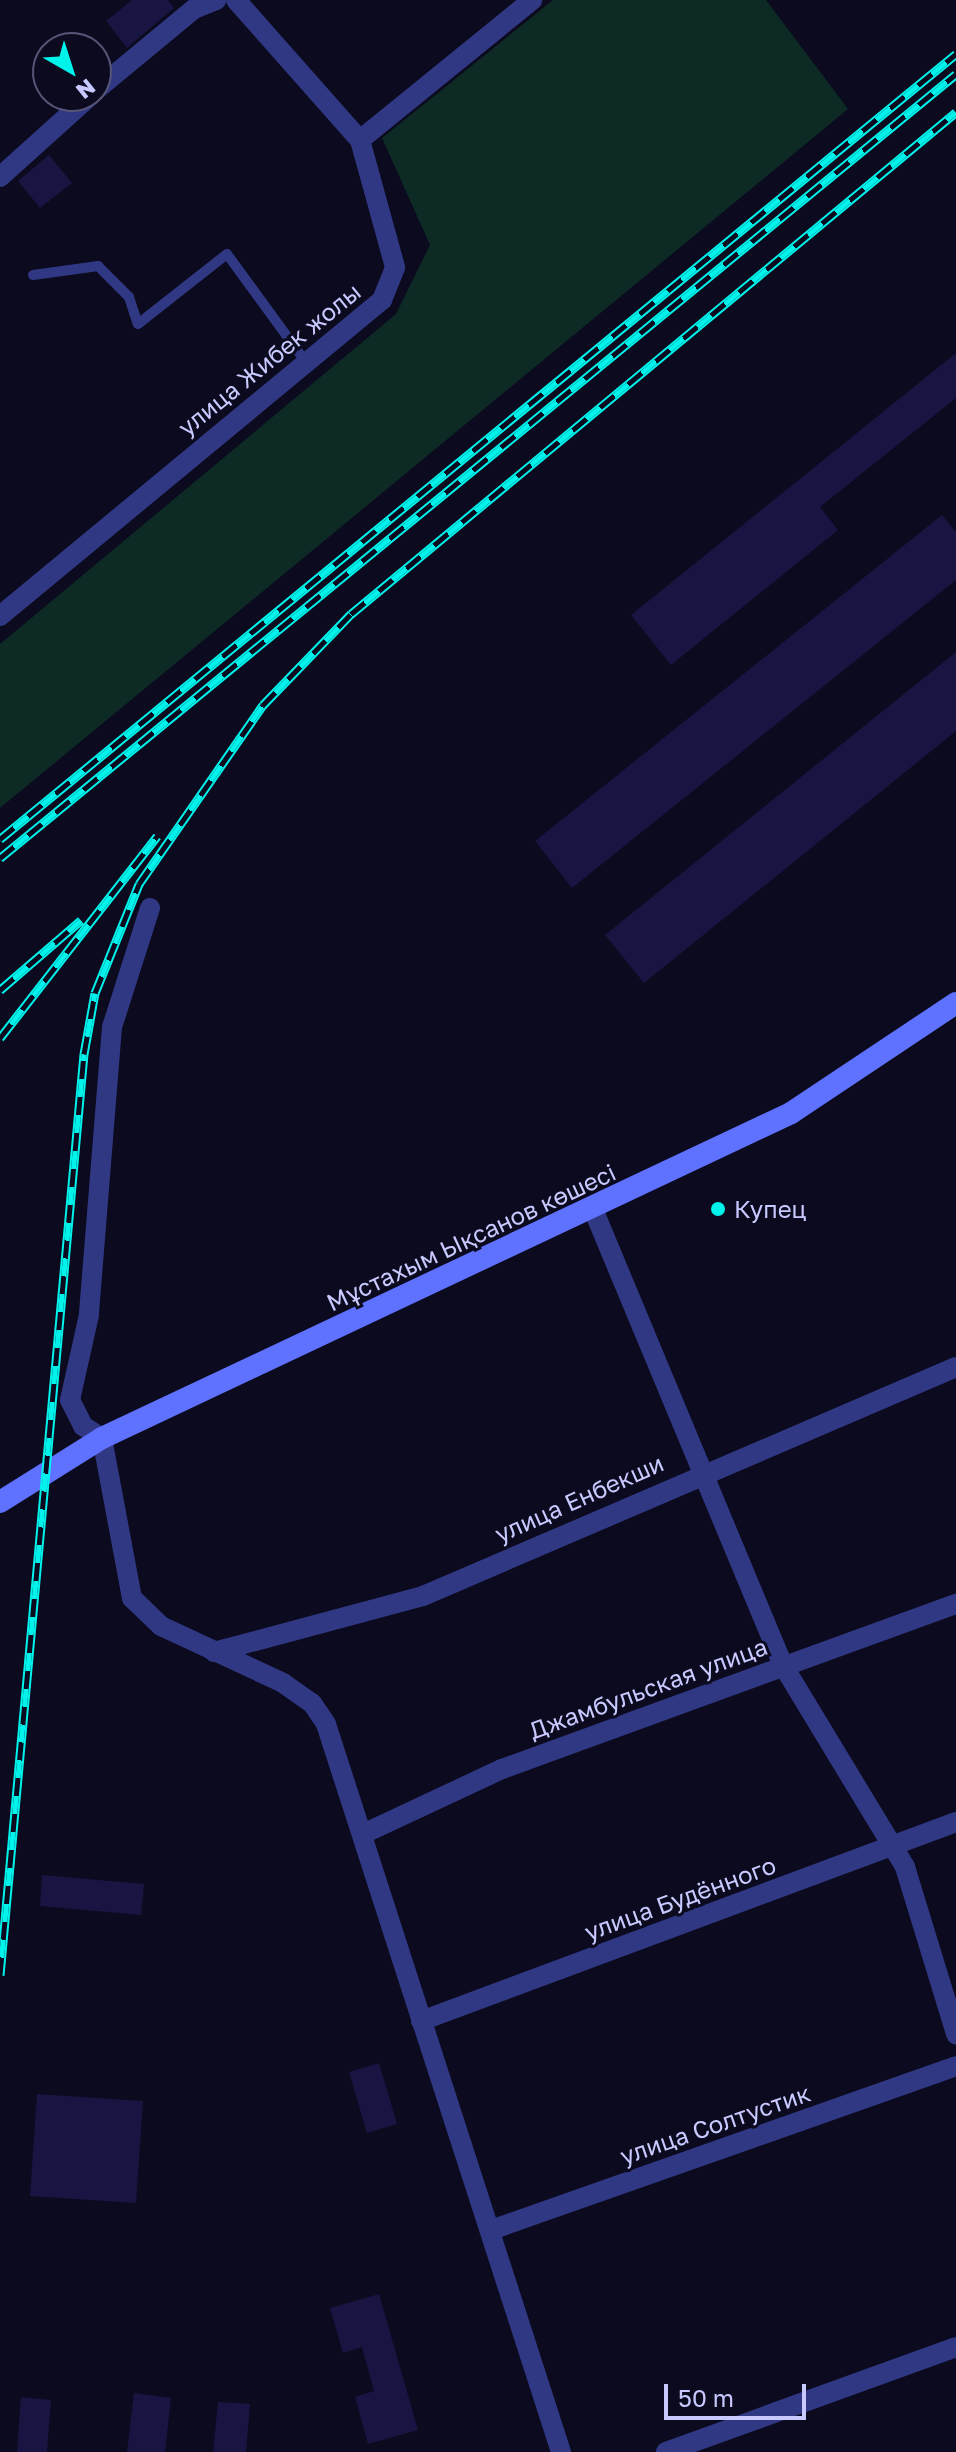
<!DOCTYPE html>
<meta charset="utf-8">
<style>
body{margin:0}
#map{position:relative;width:956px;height:2452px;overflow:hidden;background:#0b0a1f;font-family:"Golos Text",sans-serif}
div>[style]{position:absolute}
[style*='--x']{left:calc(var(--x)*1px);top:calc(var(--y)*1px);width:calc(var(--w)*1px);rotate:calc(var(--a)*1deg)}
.green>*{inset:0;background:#0d2a25}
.building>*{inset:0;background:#181542}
.service>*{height:10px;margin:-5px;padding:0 5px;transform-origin:5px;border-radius:5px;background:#313883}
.minor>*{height:20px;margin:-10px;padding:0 10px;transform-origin:10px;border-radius:10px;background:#313883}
.secondary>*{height:22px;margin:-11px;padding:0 11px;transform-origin:11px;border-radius:11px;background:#5f71ff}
.rail>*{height:9px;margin-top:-4.5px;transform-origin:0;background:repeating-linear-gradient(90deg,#0b0a1f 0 18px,#00f3eb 0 36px);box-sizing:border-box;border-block:2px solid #00f3eb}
.dots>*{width:22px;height:22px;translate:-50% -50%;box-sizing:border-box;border:4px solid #0b0a1f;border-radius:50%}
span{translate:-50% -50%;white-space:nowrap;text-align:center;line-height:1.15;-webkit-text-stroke:6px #0b0a1f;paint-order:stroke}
.street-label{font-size:24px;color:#c8c9ff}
.poi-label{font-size:24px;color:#c8c9ff}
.left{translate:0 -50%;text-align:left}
.north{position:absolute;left:32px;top:32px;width:80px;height:80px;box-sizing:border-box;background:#0b0a1f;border:2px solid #575679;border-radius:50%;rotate:141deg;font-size:22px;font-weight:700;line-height:32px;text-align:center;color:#c8c9ff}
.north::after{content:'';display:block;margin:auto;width:28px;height:36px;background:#00f3eb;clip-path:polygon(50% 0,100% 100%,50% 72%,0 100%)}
.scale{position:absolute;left:664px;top:2384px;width:142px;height:36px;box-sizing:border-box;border:4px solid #c8c9ff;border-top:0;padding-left:10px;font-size:24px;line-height:28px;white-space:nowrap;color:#c8c9ff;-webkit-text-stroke:6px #0b0a1f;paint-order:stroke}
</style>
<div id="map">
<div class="green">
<div style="clip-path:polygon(553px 0,766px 0,848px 109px,0 808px,0 644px,396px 314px,430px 245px,382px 138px)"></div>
</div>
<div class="building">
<div style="clip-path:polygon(132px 0,168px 0,174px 8px,127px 48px,106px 21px)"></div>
<div style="clip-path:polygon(49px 155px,72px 183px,40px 208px,18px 181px)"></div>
<div style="clip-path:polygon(956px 353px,956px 398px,820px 507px,838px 530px,671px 665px,631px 615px)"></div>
<div style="clip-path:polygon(942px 515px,956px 532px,956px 580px,572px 888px,535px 841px)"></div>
<div style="clip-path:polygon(956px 652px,956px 731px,644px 983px,605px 935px)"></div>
<div style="clip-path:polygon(42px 1875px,144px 1884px,141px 1915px,40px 1906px)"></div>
<div style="clip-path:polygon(379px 2063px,397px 2124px,367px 2133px,349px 2072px)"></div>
<div style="clip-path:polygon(37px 2094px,143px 2101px,136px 2203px,30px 2196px)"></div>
<div style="clip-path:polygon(379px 2294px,418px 2430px,368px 2444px,355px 2397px,374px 2391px,362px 2347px,343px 2353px,330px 2308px)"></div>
<div style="clip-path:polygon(134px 2393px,171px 2398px,165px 2452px,127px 2452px)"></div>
<div style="clip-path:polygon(21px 2397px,51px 2400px,47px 2452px,17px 2452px)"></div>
<div style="clip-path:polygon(218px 2402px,250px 2404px,246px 2452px,213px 2452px)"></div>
</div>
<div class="service">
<div style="--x:33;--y:275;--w:66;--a:-7.9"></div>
<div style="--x:98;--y:266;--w:44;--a:45"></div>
<div style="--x:129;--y:297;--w:28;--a:72"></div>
<div style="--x:138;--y:324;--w:113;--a:-38.2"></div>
<div style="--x:227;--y:254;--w:132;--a:53.9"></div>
</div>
<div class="minor">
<div style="--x:236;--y:0;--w:187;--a:48.5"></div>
<div style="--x:96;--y:90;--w:127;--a:-39.6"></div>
<div style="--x:194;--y:9;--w:24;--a:-22"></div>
<div style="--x:0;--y:177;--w:121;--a:-42"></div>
<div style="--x:0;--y:616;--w:496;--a:-39.6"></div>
<div style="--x:382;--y:300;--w:35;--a:-68"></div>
<div style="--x:395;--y:267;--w:132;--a:-105.4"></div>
<div style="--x:360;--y:140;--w:222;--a:-39.1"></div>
<div style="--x:150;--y:908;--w:125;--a:107.7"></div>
<div style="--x:112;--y:1027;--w:289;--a:94.6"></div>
<div style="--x:89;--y:1315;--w:87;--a:102.6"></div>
<div style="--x:70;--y:1400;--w:29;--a:63"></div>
<div style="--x:83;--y:1426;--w:22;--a:32"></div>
<div style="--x:102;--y:1438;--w:163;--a:79.4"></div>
<div style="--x:132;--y:1598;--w:40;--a:44"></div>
<div style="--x:161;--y:1626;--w:135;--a:25"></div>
<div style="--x:283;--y:1683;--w:35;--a:35"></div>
<div style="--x:312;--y:1703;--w:25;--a:56"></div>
<div style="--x:326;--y:1724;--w:765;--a:72.11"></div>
<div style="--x:593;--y:1209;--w:496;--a:67.4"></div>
<div style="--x:784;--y:1667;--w:234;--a:58.8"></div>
<div style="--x:905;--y:1867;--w:175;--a:73"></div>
<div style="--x:214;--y:1652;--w:216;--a:-15"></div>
<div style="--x:423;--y:1596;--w:580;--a:-23.25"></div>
<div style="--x:363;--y:1834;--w:153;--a:-25.1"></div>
<div style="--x:502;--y:1769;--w:483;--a:-20"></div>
<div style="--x:421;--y:2021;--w:571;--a:-20.4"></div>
<div style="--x:491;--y:2230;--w:493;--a:-19.4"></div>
<div style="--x:666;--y:2452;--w:308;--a:-19.9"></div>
</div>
<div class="secondary">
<div style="--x:0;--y:1502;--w:120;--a:-32.1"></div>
<div style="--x:102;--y:1438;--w:762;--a:-25.25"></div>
<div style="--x:791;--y:1113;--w:198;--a:-33.7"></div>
</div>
<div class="rail">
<div style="--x:0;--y:839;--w:1237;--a:-39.39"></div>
<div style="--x:0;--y:858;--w:1236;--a:-39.35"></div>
<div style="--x:0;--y:990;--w:107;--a:-40.8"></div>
<div style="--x:0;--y:1038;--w:256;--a:-52.1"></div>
<div style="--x:0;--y:1975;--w:925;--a:-84.79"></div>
<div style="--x:84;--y:1054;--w:62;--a:-79.8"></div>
<div style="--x:95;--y:993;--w:118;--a:-68"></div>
<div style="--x:139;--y:884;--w:218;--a:-55.3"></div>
<div style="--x:263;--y:705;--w:127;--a:-46"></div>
<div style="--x:351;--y:614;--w:786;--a:-39.68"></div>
</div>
<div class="dots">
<div style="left:718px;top:1209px;background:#00f3eb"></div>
</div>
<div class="street-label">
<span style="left:269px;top:359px;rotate:-39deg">улица Жибек жолы</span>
<span style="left:471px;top:1237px;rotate:-25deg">Мұстахым Ықсанов көшесі</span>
<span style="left:579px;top:1498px;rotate:-24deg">улица Енбекши</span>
<span style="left:648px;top:1688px;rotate:-20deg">Джамбульская улица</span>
<span style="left:680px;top:1898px;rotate:-20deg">улица Будённого</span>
<span style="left:715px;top:2124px;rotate:-19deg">улица Солтустик</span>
</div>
<div class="poi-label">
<span class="left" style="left:734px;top:1209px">Купец</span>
</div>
<div class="north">N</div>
<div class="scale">50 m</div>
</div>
